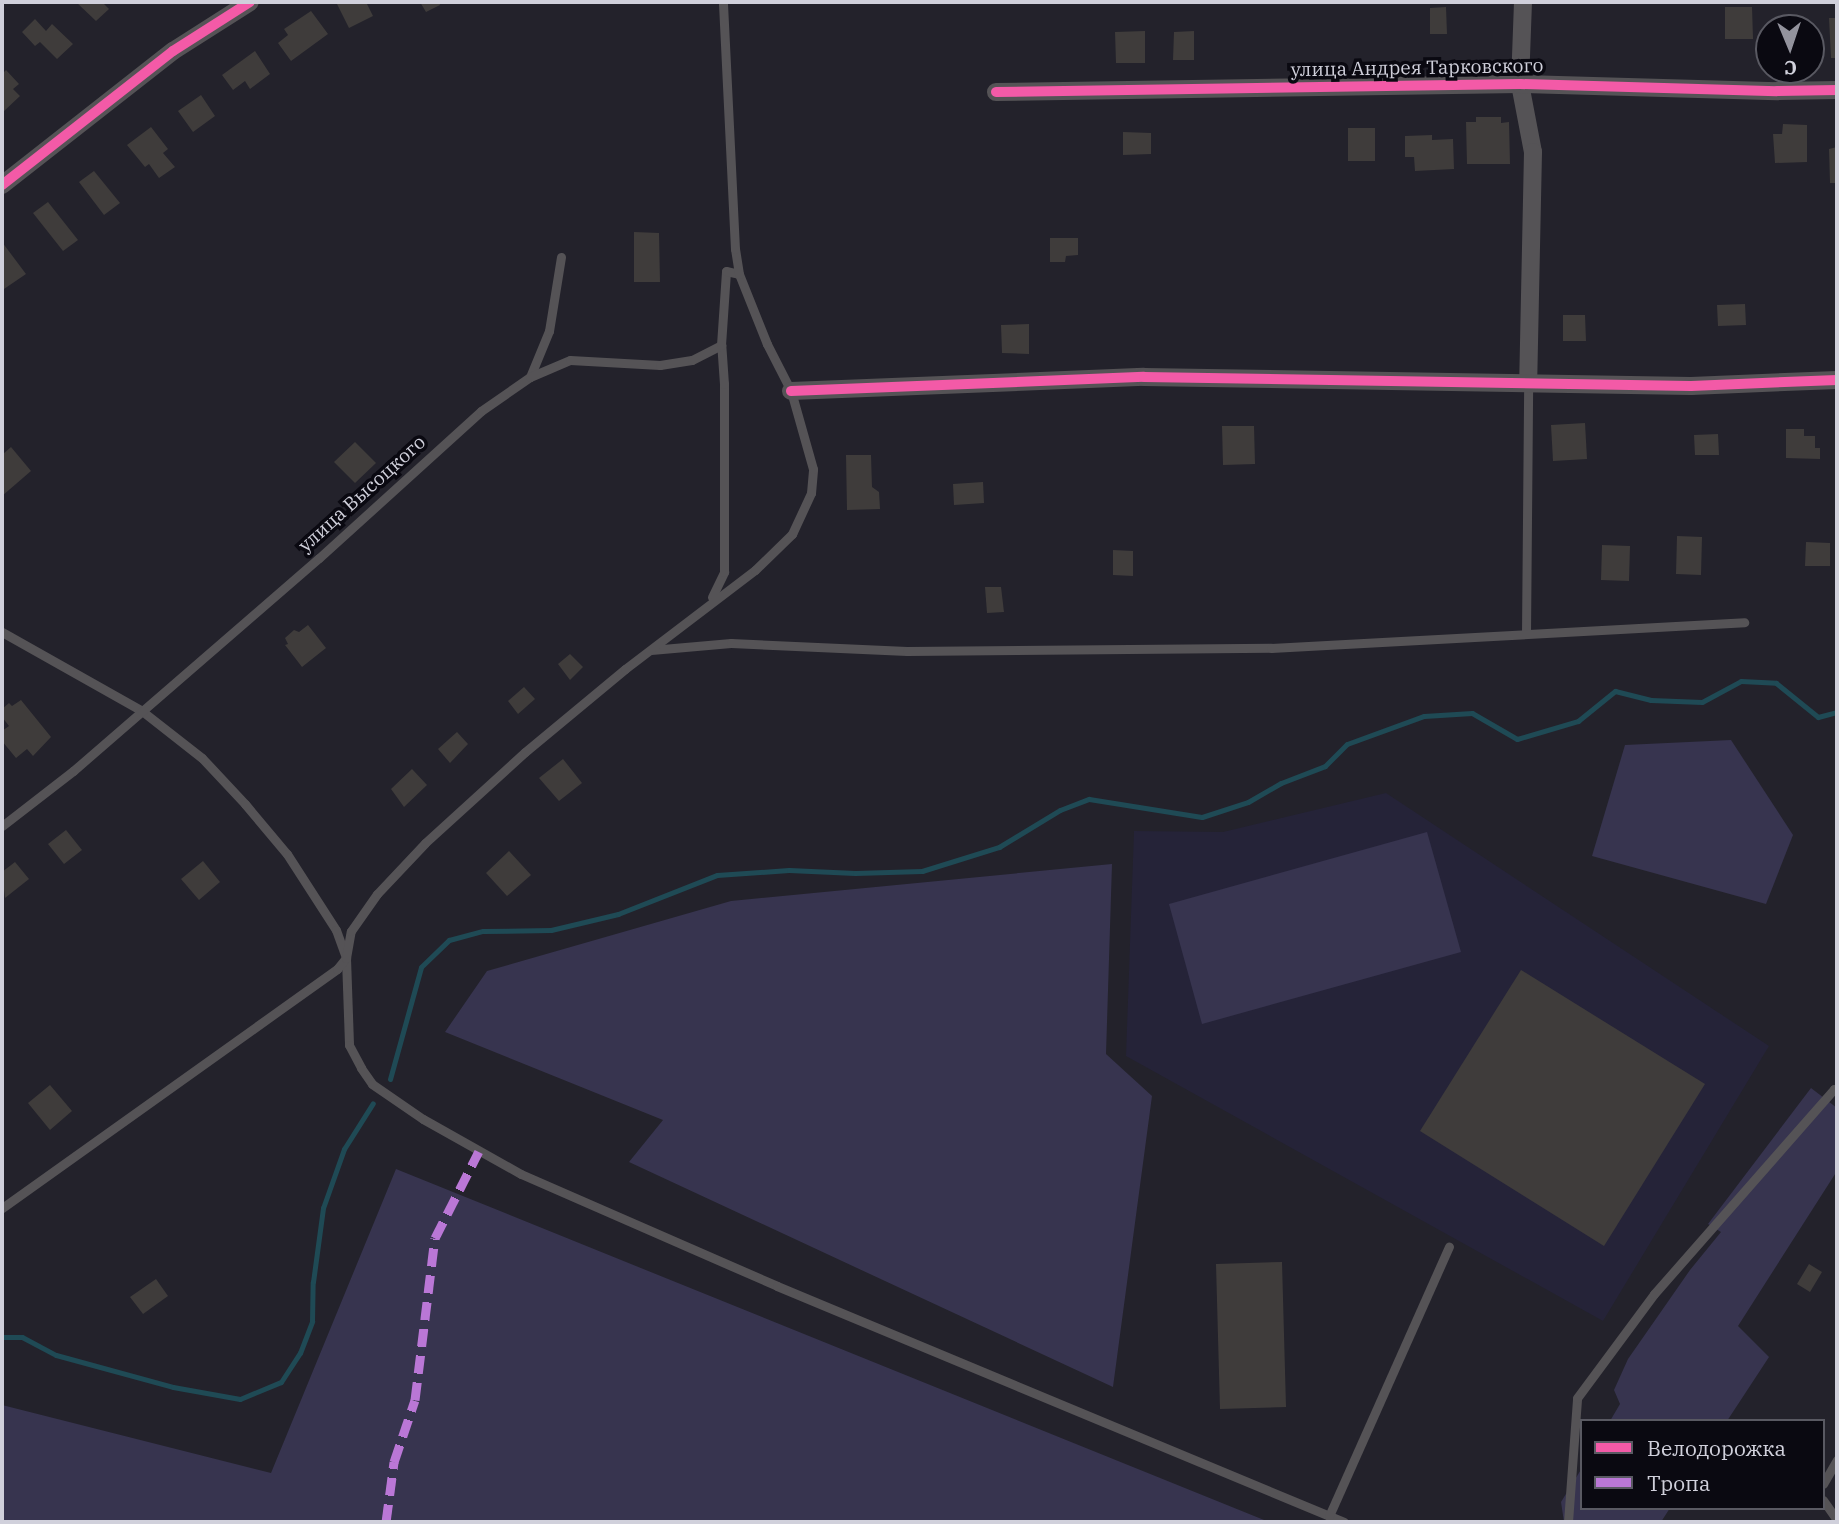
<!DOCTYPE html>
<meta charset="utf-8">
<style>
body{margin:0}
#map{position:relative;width:1839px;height:1524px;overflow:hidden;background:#23222b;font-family:"IBM Plex Serif",serif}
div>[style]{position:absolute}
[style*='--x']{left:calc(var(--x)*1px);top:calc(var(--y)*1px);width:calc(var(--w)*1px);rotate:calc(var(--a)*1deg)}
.built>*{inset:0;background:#252338}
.green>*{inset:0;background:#37344f}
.stream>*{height:5px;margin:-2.5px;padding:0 2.5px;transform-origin:2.5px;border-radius:2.5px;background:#1f4a55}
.building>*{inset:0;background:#3f3c3b}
.service>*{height:9px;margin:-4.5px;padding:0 4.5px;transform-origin:4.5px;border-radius:4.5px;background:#555356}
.minor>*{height:18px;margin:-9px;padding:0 9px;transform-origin:9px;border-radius:9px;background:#555356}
.quiet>*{height:9px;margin-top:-4.5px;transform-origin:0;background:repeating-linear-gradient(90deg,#ba77d6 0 18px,transparent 0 27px)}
.cycleway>*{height:10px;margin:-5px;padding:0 5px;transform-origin:5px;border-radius:5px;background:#f35aa7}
span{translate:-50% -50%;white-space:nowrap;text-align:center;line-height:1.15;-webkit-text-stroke:7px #0a0911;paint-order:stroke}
.street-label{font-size:19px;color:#d0d0db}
.frame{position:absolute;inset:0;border:4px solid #d0d0db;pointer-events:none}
.legend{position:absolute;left:1580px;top:1419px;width:245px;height:91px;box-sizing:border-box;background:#0a0911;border:2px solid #595962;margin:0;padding:9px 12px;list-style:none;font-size:21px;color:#d0d0db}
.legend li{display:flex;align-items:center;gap:14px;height:35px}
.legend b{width:35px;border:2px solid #595962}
.north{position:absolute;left:1755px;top:14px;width:70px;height:70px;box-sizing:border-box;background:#0a0911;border:2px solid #595962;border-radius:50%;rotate:178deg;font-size:19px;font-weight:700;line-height:28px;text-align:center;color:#d0d0db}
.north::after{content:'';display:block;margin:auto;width:24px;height:32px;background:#93939d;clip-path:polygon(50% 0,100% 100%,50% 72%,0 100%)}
</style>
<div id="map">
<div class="built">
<div style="clip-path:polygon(1386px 793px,1769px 1046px,1603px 1321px,1126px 1056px,1134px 831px,1223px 832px)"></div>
</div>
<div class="green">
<div style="clip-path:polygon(1731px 740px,1793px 835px,1766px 904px,1592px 856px,1625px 745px)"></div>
<div style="clip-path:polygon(1427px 832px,1461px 952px,1202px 1024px,1169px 904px)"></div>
<div style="clip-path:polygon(1112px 864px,1106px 1054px,1152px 1096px,1113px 1387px,629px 1162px,663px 1120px,445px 1032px,487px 971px,731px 901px)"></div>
<div style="clip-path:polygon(1811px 1088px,1837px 1108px,1837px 1171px,1738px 1326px,1769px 1357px,1727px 1421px,1610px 1421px,1620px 1404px,1614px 1390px,1628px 1359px,1690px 1270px,1721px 1232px,1708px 1224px)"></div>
<div style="clip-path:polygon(396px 1169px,1269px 1522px,2px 1522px,2px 1405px,271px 1473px)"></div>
<div style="clip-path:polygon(1582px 1468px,1582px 1508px,1670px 1508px,1661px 1522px,1564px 1522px,1561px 1502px)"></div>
</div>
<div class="stream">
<div style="--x:390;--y:1079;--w:116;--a:-74.5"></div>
<div style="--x:421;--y:967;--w:39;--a:-44"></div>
<div style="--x:449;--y:940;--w:35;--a:-15"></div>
<div style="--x:483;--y:931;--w:68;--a:-0.8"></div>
<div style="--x:551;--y:930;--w:69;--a:-13.4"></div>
<div style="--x:618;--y:914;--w:106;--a:-21.5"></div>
<div style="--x:717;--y:875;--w:72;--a:-4"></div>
<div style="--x:789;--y:870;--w:66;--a:2.6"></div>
<div style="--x:855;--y:873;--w:67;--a:-1.7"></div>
<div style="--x:922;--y:871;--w:81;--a:-17.3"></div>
<div style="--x:999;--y:847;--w:71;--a:-31.2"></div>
<div style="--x:1060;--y:810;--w:31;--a:-21"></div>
<div style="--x:1089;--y:799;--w:114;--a:9.1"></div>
<div style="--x:1202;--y:817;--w:48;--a:-18.1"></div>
<div style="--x:1248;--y:802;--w:38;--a:-30"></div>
<div style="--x:1281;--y:783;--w:47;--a:-21.1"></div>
<div style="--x:1325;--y:766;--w:31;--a:-45"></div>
<div style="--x:1347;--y:744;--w:82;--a:-20"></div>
<div style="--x:1424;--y:716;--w:48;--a:-3.6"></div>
<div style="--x:1472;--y:713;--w:52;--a:30"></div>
<div style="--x:1517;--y:739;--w:64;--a:-16.4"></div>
<div style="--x:1578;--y:721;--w:48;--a:-39"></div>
<div style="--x:1615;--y:691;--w:37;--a:14"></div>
<div style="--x:1651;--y:700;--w:51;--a:2.2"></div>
<div style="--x:1702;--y:702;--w:44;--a:-28.3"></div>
<div style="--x:1741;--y:681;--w:35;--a:3"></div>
<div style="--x:1776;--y:683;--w:54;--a:39"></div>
<div style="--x:1818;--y:717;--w:20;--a:-15"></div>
<div style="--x:2;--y:1337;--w:20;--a:0"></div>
<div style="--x:22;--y:1337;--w:38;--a:28"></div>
<div style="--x:56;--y:1355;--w:121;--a:15.3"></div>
<div style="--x:173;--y:1387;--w:68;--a:10.2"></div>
<div style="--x:240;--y:1399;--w:44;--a:-22.5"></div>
<div style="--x:281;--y:1382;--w:35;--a:-57"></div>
<div style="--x:300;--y:1353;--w:34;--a:-69"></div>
<div style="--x:312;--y:1321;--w:39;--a:-89"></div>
<div style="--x:313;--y:1282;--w:75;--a:-82.3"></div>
<div style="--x:323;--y:1208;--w:63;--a:-70.4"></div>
<div style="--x:344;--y:1149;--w:54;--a:-57.8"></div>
</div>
<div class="building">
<div style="clip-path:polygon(76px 2px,102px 2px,109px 9px,96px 21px)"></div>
<div style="clip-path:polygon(336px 2px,366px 2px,373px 16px,349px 28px)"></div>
<div style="clip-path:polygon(420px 2px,439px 2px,440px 5px,426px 12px)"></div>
<div style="clip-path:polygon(1446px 7px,1447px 34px,1430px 34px,1430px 8px)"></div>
<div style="clip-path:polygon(1725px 7px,1752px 7px,1753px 39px,1725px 39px)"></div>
<div style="clip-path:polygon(311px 11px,328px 34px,291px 61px,278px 43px,288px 35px,284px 29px)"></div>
<div style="clip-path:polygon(1829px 18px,1837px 18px,1837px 58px,1831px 58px)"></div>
<div style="clip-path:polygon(35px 19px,46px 31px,52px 24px,73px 44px,57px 59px,40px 42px,35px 46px,22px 32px)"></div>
<div style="clip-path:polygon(1145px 31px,1145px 63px,1116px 63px,1115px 32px)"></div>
<div style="clip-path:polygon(1194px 31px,1194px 60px,1173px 60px,1174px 32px)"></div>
<div style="clip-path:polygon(255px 51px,270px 74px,250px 89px,245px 81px,233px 90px,222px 75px)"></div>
<div style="clip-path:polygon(6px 70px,19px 84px,13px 89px,20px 96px,2px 113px,2px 74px)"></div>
<div style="clip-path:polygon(201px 95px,215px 116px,193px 132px,178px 111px)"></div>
<div style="clip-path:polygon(1476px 117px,1501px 117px,1501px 123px,1509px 122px,1510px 164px,1467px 164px,1466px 122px,1476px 122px)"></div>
<div style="clip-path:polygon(1783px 124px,1807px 125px,1807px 162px,1775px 163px,1773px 134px,1782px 134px)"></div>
<div style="clip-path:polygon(151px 127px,168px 149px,163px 153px,175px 167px,159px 178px,149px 164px,145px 167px,127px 145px)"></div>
<div style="clip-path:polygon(1348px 128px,1375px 128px,1375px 161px,1348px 161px)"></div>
<div style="clip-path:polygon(1123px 132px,1151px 133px,1151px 154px,1123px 155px)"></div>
<div style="clip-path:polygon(1432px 135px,1432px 140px,1453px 139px,1454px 169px,1415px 171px,1414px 157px,1405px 157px,1405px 136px)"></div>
<div style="clip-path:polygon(1837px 147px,1837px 183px,1830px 183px,1829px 149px)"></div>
<div style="clip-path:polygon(94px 171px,120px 203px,104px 215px,79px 182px)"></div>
<div style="clip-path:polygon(48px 202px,78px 240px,63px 251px,33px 213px)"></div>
<div style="clip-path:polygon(634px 232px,659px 233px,660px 282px,634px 282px)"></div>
<div style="clip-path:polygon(1050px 238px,1078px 238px,1078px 255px,1066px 256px,1065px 262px,1050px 262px)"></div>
<div style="clip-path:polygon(2px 242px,26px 274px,4px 289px,2px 285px)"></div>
<div style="clip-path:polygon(1745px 304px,1746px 325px,1718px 326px,1717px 305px)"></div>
<div style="clip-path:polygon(1563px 315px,1585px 315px,1586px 341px,1563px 341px)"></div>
<div style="clip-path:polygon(1029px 324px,1029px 354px,1002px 353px,1001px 325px)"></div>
<div style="clip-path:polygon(1585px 423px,1587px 459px,1553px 461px,1551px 425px)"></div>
<div style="clip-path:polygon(1222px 426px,1254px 426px,1255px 464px,1223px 465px)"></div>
<div style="clip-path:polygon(1786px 429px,1804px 429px,1804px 436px,1815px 436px,1815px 448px,1820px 448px,1820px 459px,1786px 458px)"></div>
<div style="clip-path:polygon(1718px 434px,1719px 455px,1695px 455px,1694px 435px)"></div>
<div style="clip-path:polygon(355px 442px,376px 463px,355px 483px,334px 462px)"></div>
<div style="clip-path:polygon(11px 447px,31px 471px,2px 496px,2px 455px)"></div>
<div style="clip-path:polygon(846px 455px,871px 455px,872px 487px,879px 492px,880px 509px,847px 510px)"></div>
<div style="clip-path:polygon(983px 482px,984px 503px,954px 505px,953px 484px)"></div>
<div style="clip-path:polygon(1677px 536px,1702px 537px,1701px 575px,1676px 574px)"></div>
<div style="clip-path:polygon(1806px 542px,1830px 543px,1830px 566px,1805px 566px)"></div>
<div style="clip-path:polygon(1602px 545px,1630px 546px,1629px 581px,1601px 580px)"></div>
<div style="clip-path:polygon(1113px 550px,1133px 551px,1133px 576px,1113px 575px)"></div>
<div style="clip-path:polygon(985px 587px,1001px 587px,1004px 612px,987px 613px)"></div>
<div style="clip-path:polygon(308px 625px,326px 648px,302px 667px,285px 645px,288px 644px,285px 638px,294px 630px,299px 632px)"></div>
<div style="clip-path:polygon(570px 654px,583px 667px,570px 680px,558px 664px)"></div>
<div style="clip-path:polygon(524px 687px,535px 699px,518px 714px,508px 701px)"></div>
<div style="clip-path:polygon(21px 700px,51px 737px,33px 756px,27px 749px,16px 758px,2px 741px,2px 731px,9px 726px,2px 717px,2px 709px,9px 703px,12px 706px)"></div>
<div style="clip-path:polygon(457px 732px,468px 744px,450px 763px,438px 749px)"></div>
<div style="clip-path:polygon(563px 759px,582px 783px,559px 801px,539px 778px)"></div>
<div style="clip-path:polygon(412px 769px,427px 785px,404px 807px,391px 789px)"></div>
<div style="clip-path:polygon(66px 830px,82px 850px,64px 864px,48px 844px)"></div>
<div style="clip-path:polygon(509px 851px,531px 875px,507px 896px,486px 873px)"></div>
<div style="clip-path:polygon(203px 861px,220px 882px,199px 900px,181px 879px)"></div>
<div style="clip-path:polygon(15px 862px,29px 879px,5px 898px,2px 872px)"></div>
<div style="clip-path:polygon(1521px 970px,1705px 1084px,1604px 1246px,1420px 1131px)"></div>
<div style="clip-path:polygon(50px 1085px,72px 1111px,50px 1130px,28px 1103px)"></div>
<div style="clip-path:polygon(1282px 1262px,1286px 1407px,1220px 1409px,1216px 1264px)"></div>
<div style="clip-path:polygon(1809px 1264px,1822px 1272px,1810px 1292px,1797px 1284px)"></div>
<div style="clip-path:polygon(156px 1279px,168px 1296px,143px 1314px,130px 1297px)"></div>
</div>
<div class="service">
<div style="--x:530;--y:377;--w:50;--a:-67.6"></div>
<div style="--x:549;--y:331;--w:75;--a:-80.8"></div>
<div style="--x:712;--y:597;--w:28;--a:-64"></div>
<div style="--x:724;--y:572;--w:188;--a:-90"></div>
<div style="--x:724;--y:384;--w:39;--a:-94"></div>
<div style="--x:2;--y:632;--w:161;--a:29.4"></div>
<div style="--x:142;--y:711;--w:76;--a:38.1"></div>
<div style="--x:202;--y:758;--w:63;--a:46.9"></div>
<div style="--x:245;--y:804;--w:65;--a:50"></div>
<div style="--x:287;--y:854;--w:90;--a:57.2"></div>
<div style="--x:336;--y:930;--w:30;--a:70"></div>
<div style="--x:346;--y:958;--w:87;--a:88"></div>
<div style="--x:349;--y:1045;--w:26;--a:62"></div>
<div style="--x:361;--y:1068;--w:19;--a:55"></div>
<div style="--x:372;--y:1084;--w:62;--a:34.5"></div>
<div style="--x:423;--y:1119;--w:112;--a:29.3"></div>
<div style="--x:521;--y:1174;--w:279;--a:23.6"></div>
<div style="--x:777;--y:1286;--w:614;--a:22.6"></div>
<div style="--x:1526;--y:634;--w:250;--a:-89.5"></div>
<div style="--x:651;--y:650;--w:80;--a:-5"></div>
<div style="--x:731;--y:643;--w:176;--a:2.6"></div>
<div style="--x:907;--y:651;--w:364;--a:-0.5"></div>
<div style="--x:1271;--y:648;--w:474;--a:-3.1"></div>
<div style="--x:2;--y:826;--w:90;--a:-37.8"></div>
<div style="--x:73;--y:771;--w:325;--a:-40.9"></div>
<div style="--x:319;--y:558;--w:219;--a:-42.2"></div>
<div style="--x:481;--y:411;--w:60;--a:-34.8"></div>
<div style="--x:530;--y:377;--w:43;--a:-23"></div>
<div style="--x:570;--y:360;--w:90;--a:3.2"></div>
<div style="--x:660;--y:365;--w:32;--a:-9"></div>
<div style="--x:692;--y:360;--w:33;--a:-27"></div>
<div style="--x:721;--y:345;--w:74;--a:-86.1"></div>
<div style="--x:726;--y:271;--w:13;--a:13"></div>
<div style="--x:2;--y:1208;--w:412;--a:-35.5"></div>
<div style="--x:337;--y:969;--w:14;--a:-51"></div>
<div style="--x:346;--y:958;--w:27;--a:-80"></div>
<div style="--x:351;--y:931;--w:45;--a:-54.9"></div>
<div style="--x:377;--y:894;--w:70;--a:-46.7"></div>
<div style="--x:425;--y:843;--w:135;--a:-42.3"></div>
<div style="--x:525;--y:752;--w:130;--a:-39.7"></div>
<div style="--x:625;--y:669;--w:163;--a:-37.3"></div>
<div style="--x:755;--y:570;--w:52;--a:-44.2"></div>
<div style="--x:792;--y:534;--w:45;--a:-65.1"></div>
<div style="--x:811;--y:493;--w:24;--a:-85"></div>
<div style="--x:813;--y:469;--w:81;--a:-105.8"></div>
<div style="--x:791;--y:391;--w:53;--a:-117.1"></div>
<div style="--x:767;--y:344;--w:75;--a:-111.8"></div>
<div style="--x:739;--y:274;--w:25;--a:-99"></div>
<div style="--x:735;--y:249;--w:247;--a:-92.8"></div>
<div style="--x:1823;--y:1484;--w:28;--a:-60"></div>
<div style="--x:1823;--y:1500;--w:24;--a:55"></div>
<div style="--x:1329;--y:1516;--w:295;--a:-66"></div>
<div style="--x:1568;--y:1522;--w:124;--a:-85.8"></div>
<div style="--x:1577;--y:1398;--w:129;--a:-53.5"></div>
<div style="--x:1654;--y:1294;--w:273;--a:-48.7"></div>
<div style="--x:1834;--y:1089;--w:3;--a:18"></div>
</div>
<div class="minor">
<div style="--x:1523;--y:2;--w:82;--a:92.1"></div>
<div style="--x:1520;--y:84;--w:69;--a:79.2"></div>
<div style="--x:1533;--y:152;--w:232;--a:91.2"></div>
<div style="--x:996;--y:92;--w:524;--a:-0.87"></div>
<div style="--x:1520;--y:84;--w:257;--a:1.6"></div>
<div style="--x:1777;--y:91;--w:60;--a:-1"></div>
<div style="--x:2;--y:185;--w:217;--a:-38.1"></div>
<div style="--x:173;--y:51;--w:91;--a:-32.5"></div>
<div style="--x:791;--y:391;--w:353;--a:-2.3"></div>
<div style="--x:1144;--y:377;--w:547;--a:0.94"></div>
<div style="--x:1691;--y:386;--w:146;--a:-2.4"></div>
</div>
<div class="quiet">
<div style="--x:386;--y:1522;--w:61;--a:-82.4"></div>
<div style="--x:394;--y:1462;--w:65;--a:-71.3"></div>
<div style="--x:415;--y:1400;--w:163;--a:-83"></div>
<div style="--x:435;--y:1238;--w:97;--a:-63.2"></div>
</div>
<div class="cycleway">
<div style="--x:996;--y:92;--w:524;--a:-0.87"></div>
<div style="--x:1520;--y:84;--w:257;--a:1.6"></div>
<div style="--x:1777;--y:91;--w:60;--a:-1"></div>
<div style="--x:2;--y:185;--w:217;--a:-38.1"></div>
<div style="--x:173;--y:51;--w:91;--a:-32.5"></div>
<div style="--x:791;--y:391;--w:353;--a:-2.3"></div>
<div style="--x:1144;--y:377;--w:547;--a:0.94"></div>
<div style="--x:1691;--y:386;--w:146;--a:-2.4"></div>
</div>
<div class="street-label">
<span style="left:1417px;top:68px;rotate:-1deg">улица Андрея Тарковского</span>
<span style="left:362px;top:494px;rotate:-42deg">улица Высоцкого</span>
</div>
<div class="frame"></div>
<ul class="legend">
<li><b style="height:9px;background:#f35aa7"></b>Велодорожка</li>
<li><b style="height:9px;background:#ba77d6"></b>Тропа</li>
</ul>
<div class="north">С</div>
</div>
